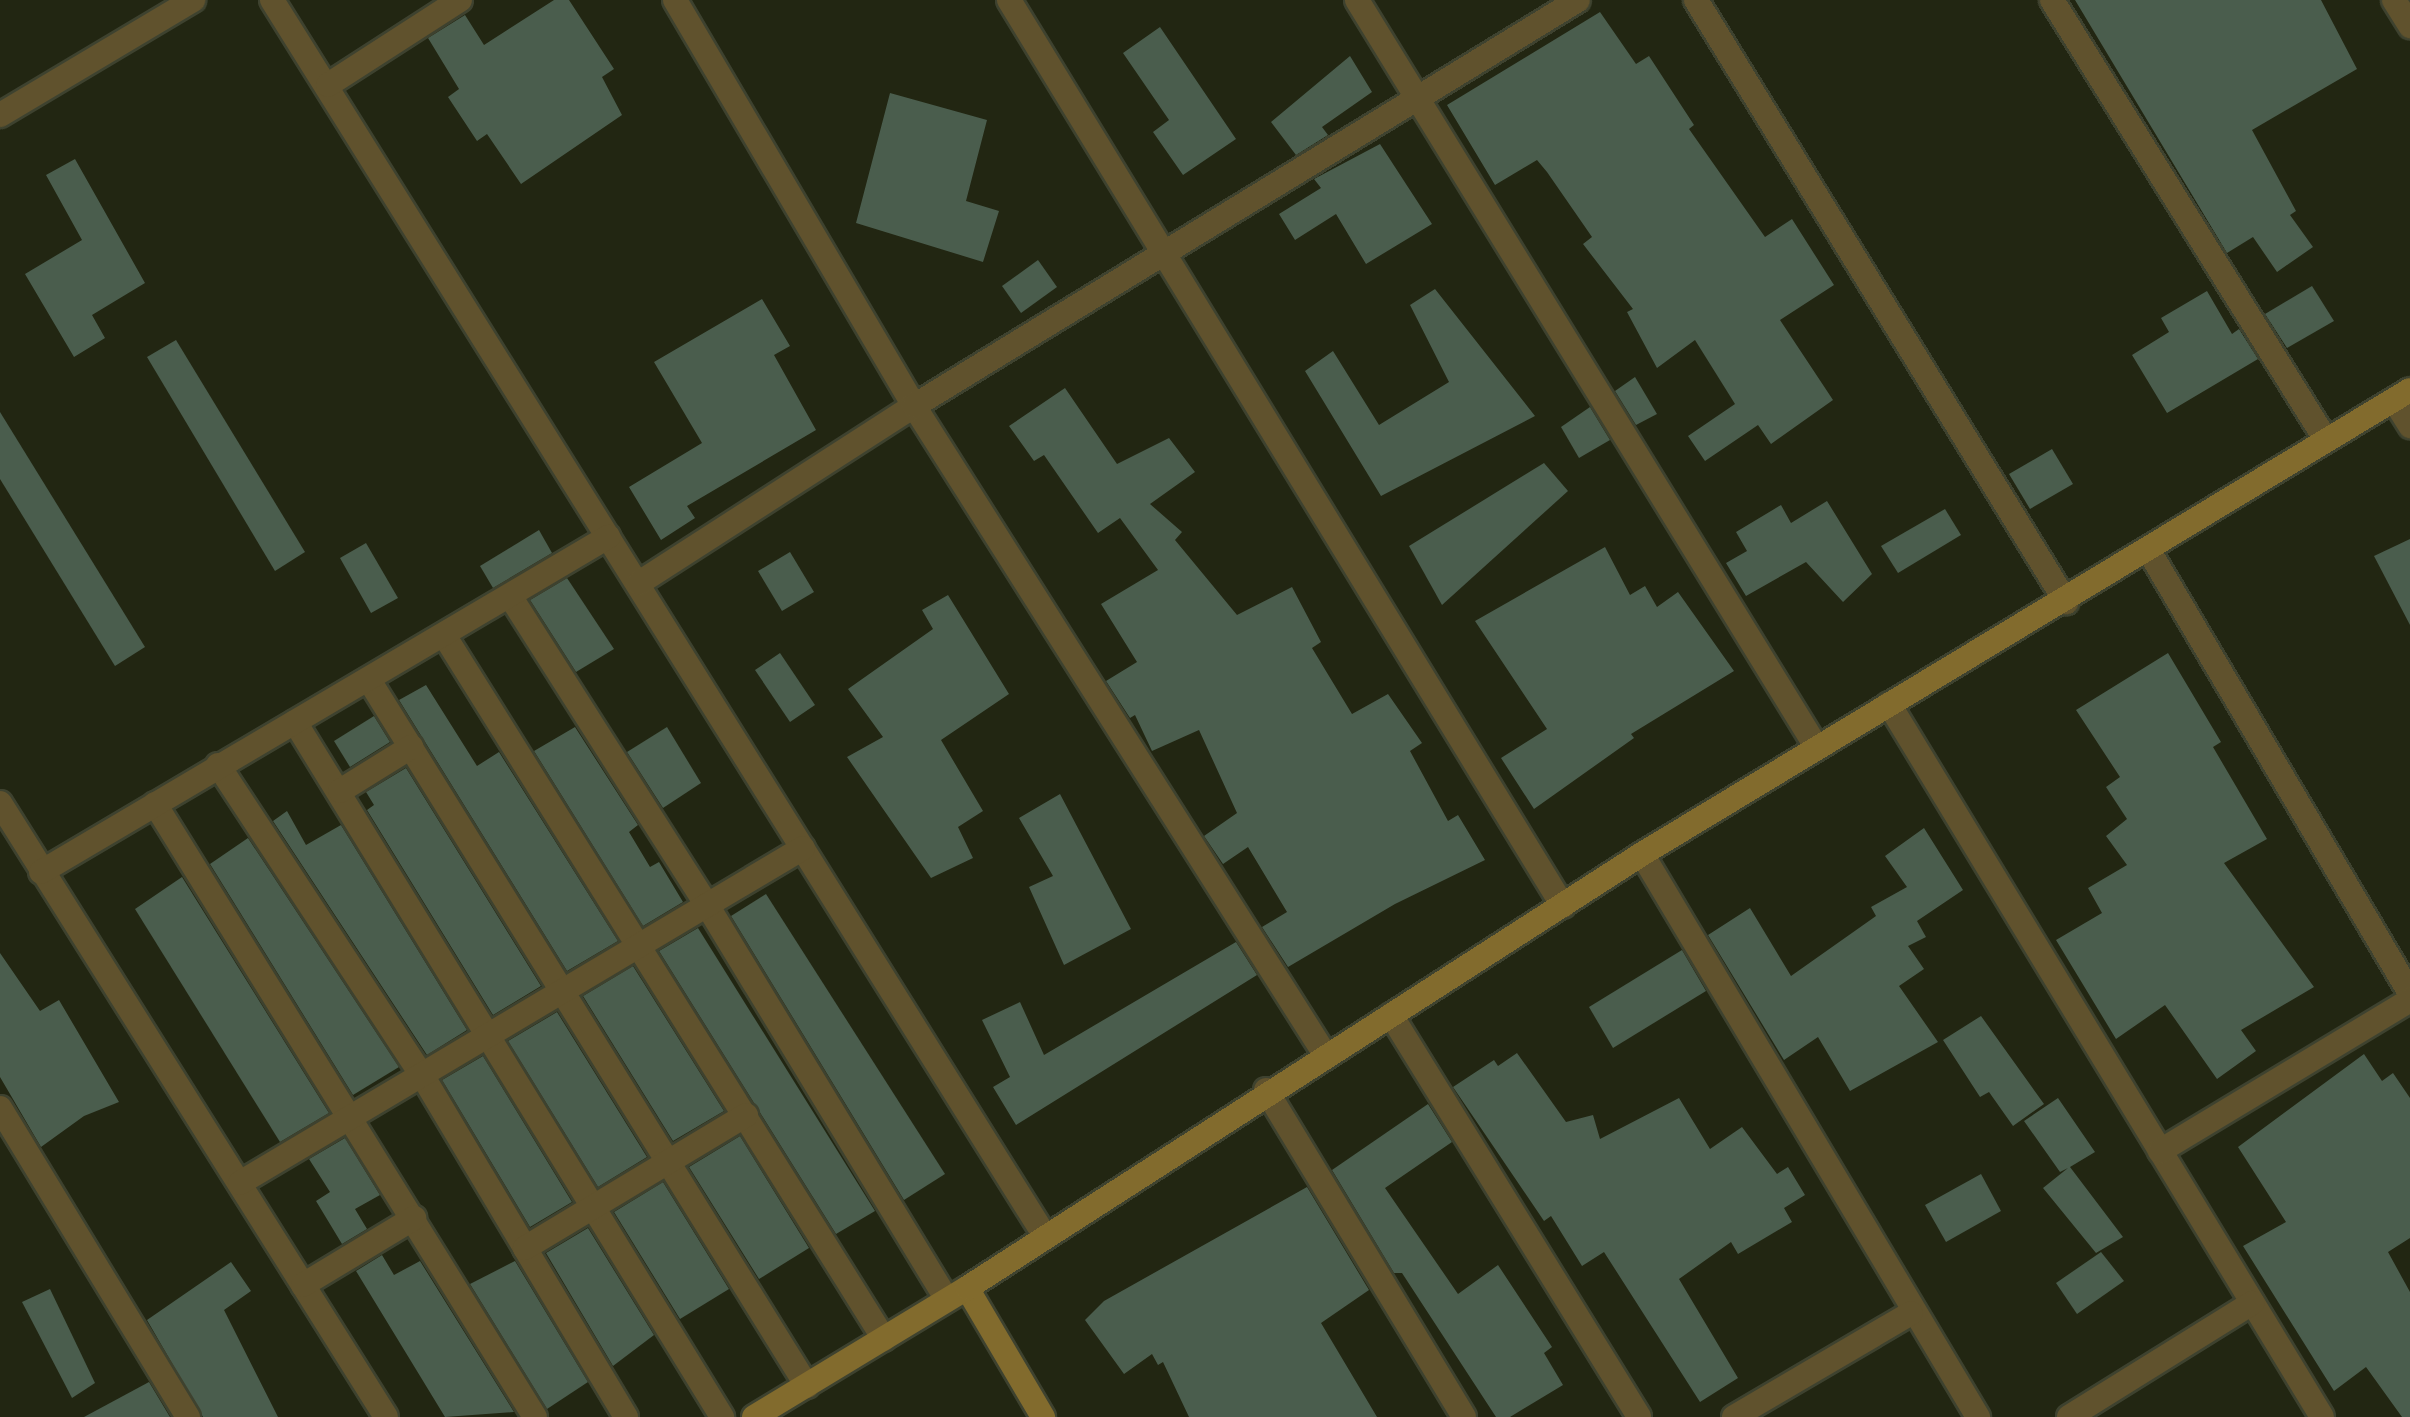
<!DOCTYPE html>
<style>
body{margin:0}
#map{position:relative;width:2410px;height:1417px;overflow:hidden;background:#222612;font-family:Ubuntu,sans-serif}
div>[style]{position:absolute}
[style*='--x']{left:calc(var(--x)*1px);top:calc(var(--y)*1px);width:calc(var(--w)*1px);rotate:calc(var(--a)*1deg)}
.building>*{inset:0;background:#4a5d4d}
.roads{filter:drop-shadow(2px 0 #3e422f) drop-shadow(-2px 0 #3e422f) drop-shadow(0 2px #3e422f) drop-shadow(0 -2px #3e422f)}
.street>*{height:24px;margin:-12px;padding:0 12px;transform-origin:12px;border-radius:12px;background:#60522d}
.secondary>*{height:24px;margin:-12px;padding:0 12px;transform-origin:12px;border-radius:12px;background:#826b2d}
span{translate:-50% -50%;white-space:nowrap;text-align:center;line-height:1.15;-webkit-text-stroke:7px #191d09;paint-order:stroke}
</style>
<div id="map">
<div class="building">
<div style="clip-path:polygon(554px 0,569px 0,614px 69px,602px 77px,622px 115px,521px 184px,487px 134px,477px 141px,448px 97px,459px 89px,428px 38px,465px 15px,484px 45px)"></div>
<div style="clip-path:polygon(2075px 0,2321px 0,2357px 69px,2252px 130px,2296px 211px,2290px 215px,2313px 247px,2277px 272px,2253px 237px,2227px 253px)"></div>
<div style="clip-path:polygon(1600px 12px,1636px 64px,1649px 56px,1694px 125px,1689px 129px,1765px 237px,1792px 219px,1834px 285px,1780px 320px,1833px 400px,1771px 444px,1758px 425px,1705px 461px,1688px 436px,1735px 404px,1695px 340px,1657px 368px,1627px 312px,1633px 309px,1583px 244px,1592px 237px,1547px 172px,1537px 160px,1495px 185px,1447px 105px)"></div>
<div style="clip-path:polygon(1160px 27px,1236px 139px,1183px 175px,1153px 132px,1169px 120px,1123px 53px)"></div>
<div style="clip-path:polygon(1350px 56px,1372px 92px,1322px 127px,1328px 135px,1296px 155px,1271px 122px)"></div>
<div style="clip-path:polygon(890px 93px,987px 120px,966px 201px,999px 211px,983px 262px,856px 223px)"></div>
<div style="clip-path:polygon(1380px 144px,1432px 224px,1366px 264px,1336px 214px,1295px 240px,1279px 214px,1321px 188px,1314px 179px)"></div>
<div style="clip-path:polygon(75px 159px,145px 283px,92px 315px,105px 338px,74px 357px,25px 274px,82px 240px,46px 175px)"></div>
<div style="clip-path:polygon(1038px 260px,1057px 287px,1021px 313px,1002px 286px)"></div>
<div style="clip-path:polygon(2312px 286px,2334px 321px,2287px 348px,2265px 314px)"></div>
<div style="clip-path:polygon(1435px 289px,1535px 416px,1381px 496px,1305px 371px,1333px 351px,1379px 425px,1449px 382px,1410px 305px)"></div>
<div style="clip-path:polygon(2207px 291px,2232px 334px,2239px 329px,2258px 359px,2167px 413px,2132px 355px,2169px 332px,2161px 318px)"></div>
<div style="clip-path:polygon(762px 299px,790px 346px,774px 355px,816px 430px,687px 506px,695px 518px,661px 540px,629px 487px,702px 443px,654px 362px)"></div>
<div style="clip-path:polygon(176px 340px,305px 552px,275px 571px,147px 357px)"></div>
<div style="clip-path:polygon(1635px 377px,1657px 414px,1636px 425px,1615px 391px)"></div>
<div style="clip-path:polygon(1065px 388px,1117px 464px,1169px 438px,1195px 472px,1150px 504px,1182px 532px,1175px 540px,1237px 615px,1292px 587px,1321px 642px,1312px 648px,1352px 714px,1388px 694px,1422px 743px,1410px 751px,1448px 821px,1458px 815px,1485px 860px,1395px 904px,1288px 967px,1262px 927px,1287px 912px,1248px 847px,1223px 864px,1204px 836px,1237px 813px,1199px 730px,1152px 751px,1135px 715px,1130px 718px,1106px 681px,1137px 662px,1101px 604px,1158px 570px,1120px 518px,1098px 533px,1044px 455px,1034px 461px,1009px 426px)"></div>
<div style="clip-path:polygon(1590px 407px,1610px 440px,1579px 458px,1561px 427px)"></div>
<div style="clip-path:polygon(0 412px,145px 647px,115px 666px,0 479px)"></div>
<div style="clip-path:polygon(2052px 449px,2073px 484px,2030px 509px,2009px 474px)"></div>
<div style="clip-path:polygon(1544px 463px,1568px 491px,1442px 605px,1409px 546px)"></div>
<div style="clip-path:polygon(1827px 501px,1872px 574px,1843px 602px,1806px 562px,1746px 596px,1726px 563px,1747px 551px,1736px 532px,1781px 505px,1791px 523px)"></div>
<div style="clip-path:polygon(1945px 509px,1961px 535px,1898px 573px,1881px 546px)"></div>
<div style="clip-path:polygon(539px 530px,552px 553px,493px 588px,480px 566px)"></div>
<div style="clip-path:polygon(2410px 539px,2410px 625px,2374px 556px)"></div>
<div style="clip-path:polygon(366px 543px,398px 598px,371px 613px,340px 558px)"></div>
<div style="clip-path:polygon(1605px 547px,1630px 595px,1645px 586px,1657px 607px,1678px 592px,1734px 671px,1631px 734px,1634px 738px,1534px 809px,1501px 758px,1547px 729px,1475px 621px)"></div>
<div style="clip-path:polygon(790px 552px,814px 592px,782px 611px,758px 571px)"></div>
<div style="clip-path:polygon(567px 578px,614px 649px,576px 672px,530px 600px)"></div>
<div style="clip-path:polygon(948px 595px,1009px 694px,941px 740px,983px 811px,958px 827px,973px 858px,931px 878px,847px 757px,883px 737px,848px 689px,933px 629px,922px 610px)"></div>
<div style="clip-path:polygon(780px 653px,815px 705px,790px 722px,755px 670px)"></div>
<div style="clip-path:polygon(2168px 653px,2221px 742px,2213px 747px,2267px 839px,2224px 863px,2314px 987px,2241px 1030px,2256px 1051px,2217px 1079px,2165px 1005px,2116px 1039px,2056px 940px,2102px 913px,2088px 888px,2127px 865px,2106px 836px,2127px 819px,2106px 787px,2120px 777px,2076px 710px)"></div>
<div style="clip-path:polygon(426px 685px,477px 766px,499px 752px,618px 941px,567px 971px,399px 700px)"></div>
<div style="clip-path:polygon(374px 716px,390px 742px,350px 767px,334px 741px)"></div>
<div style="clip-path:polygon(575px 727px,638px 825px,629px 832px,650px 867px,659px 862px,683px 902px,643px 926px,534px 751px)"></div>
<div style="clip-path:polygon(667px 727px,701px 783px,663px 808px,627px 752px)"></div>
<div style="clip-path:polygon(406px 768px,541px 986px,493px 1015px,367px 810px,374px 805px,366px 792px)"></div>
<div style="clip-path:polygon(1060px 794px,1131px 929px,1064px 965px,1029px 887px,1053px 876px,1019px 818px)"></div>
<div style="clip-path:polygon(287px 811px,306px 845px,341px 825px,467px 1030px,427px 1055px,273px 821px)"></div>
<div style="clip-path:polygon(1924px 828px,1963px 890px,1917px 921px,1926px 937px,1908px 946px,1924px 969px,1899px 986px,1938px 1042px,1850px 1091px,1818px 1037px,1784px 1060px,1708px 935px,1750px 908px,1791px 976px,1876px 916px,1871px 907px,1907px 887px,1885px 856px)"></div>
<div style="clip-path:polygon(248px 838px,399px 1067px,353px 1095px,210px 864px)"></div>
<div style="clip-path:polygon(182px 877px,329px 1113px,280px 1142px,135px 909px)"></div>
<div style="clip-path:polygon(766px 894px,945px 1174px,904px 1200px,731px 916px)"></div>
<div style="clip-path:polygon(698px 928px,875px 1211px,836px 1234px,659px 951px)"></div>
<div style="clip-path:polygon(1236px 942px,1257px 975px,1016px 1125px,993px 1087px,1010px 1077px,982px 1020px,1020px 1002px,1044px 1055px)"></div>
<div style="clip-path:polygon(1682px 950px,1706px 991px,1613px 1048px,1589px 1007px)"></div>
<div style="clip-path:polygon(0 953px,40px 1011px,59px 1000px,119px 1102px,84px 1116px,41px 1147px,0 1077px)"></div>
<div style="clip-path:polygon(633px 966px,724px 1111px,673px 1141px,583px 996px)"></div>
<div style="clip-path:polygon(557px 1012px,647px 1157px,598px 1187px,508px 1041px)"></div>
<div style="clip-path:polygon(1981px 1016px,2044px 1104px,2013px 1126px,1989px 1092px,1980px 1097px,1943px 1040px)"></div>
<div style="clip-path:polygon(1517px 1053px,1566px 1122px,1593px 1115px,1600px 1139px,1679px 1098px,1710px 1149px,1742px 1127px,1777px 1174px,1788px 1167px,1805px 1195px,1784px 1208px,1792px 1222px,1738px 1254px,1731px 1242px,1679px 1279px,1738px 1378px,1700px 1402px,1604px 1252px,1582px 1266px,1551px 1216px,1544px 1221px,1453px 1087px,1494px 1060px,1498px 1066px)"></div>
<div style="clip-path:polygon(2364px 1054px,2382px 1081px,2393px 1073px,2410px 1098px,2410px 1238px,2388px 1252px,2410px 1292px,2410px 1417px,2402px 1417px,2366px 1367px,2334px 1391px,2243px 1246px,2286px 1222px,2238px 1147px)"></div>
<div style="clip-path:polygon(483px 1056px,572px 1202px,530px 1227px,442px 1080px)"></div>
<div style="clip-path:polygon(2058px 1098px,2095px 1152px,2070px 1167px,2123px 1237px,2096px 1253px,2043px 1188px,2068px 1168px,2060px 1172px,2024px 1121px)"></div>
<div style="clip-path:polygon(1428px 1104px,1452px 1142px,1385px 1188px,1458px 1294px,1498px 1265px,1552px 1347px,1544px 1353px,1563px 1385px,1510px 1417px,1496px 1417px,1402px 1273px,1394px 1273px,1332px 1170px)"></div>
<div style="clip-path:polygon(740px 1136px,809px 1248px,759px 1279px,689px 1167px)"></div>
<div style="clip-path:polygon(345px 1138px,380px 1195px,355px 1209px,367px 1229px,342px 1244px,316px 1201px,330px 1192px,309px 1159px)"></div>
<div style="clip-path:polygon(1981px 1174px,2001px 1211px,1946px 1242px,1925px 1205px)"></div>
<div style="clip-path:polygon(663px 1182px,729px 1289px,680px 1319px,614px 1212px)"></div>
<div style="clip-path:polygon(1307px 1187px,1369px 1290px,1321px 1323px,1377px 1417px,1189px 1417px,1163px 1362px,1158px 1365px,1152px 1354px,1124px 1374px,1085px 1320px,1104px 1301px)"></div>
<div style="clip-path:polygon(588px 1228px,654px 1335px,613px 1366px,546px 1253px)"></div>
<div style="clip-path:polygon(2101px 1252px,2124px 1281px,2077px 1314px,2056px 1283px)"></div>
<div style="clip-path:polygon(382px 1255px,394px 1275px,420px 1261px,514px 1412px,445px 1417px,356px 1271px)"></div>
<div style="clip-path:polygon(515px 1261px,588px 1382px,547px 1409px,470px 1284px)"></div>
<div style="clip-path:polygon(231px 1262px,251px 1291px,224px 1310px,278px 1417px,203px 1417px,147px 1320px)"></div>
<div style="clip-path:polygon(50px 1289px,95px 1383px,72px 1398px,22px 1302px)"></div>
<div style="clip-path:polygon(149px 1382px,170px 1417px,84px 1417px)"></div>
</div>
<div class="roads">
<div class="street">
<div style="--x:272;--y:0;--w:1458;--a:57.98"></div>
<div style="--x:675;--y:0;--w:471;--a:59.5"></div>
<div style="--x:914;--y:406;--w:770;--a:57.63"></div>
<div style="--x:1009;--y:0;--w:1062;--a:58.56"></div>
<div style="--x:1357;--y:0;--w:878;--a:58.41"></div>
<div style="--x:1696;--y:0;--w:707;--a:58.42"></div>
<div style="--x:2052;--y:0;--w:518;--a:58.09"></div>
<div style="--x:2394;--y:0;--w:31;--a:58"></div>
<div style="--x:328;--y:85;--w:157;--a:-32.8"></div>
<div style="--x:0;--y:115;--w:225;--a:-30.8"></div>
<div style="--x:2394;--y:400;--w:31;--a:58"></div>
<div style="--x:2149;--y:551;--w:513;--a:59.44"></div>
<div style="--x:639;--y:583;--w:327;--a:-32.8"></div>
<div style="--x:914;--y:406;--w:778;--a:-31.44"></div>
<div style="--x:510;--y:596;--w:366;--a:57.5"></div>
<div style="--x:707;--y:905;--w:462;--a:58.7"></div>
<div style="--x:444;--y:635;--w:830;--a:57.99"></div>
<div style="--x:369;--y:680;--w:831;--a:58.18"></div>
<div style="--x:1889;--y:704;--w:834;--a:58.73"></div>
<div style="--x:295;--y:722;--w:816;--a:58.43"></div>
<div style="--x:218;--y:765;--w:371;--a:56.7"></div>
<div style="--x:422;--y:1075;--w:201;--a:59.2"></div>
<div style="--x:340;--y:791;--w:84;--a:-31.8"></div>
<div style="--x:0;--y:803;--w:725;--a:57.84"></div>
<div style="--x:155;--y:804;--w:721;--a:58.21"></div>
<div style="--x:1642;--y:854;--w:656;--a:59.17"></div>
<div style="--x:41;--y:872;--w:659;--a:-30.58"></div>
<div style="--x:1391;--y:1015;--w:472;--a:58.3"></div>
<div style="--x:1266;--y:1090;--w:382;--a:58.8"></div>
<div style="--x:0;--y:1108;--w:362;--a:58.7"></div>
<div style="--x:2160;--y:1151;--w:292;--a:-31.1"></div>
<div style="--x:240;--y:1183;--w:655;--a:-30.75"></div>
<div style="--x:303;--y:1285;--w:130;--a:-31.1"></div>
<div style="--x:626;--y:1417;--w:197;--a:-120.9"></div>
<div style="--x:525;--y:1248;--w:258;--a:-31"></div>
<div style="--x:1734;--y:1417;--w:205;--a:-30.4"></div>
<div style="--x:2069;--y:1417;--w:216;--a:-31.9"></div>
</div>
<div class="secondary">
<div style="--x:967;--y:1288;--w:150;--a:59.5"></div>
<div style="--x:754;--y:1417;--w:249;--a:-31.2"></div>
<div style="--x:967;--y:1288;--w:802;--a:-32.74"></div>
<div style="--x:1642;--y:854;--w:897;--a:-31.14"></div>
</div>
</div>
</div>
